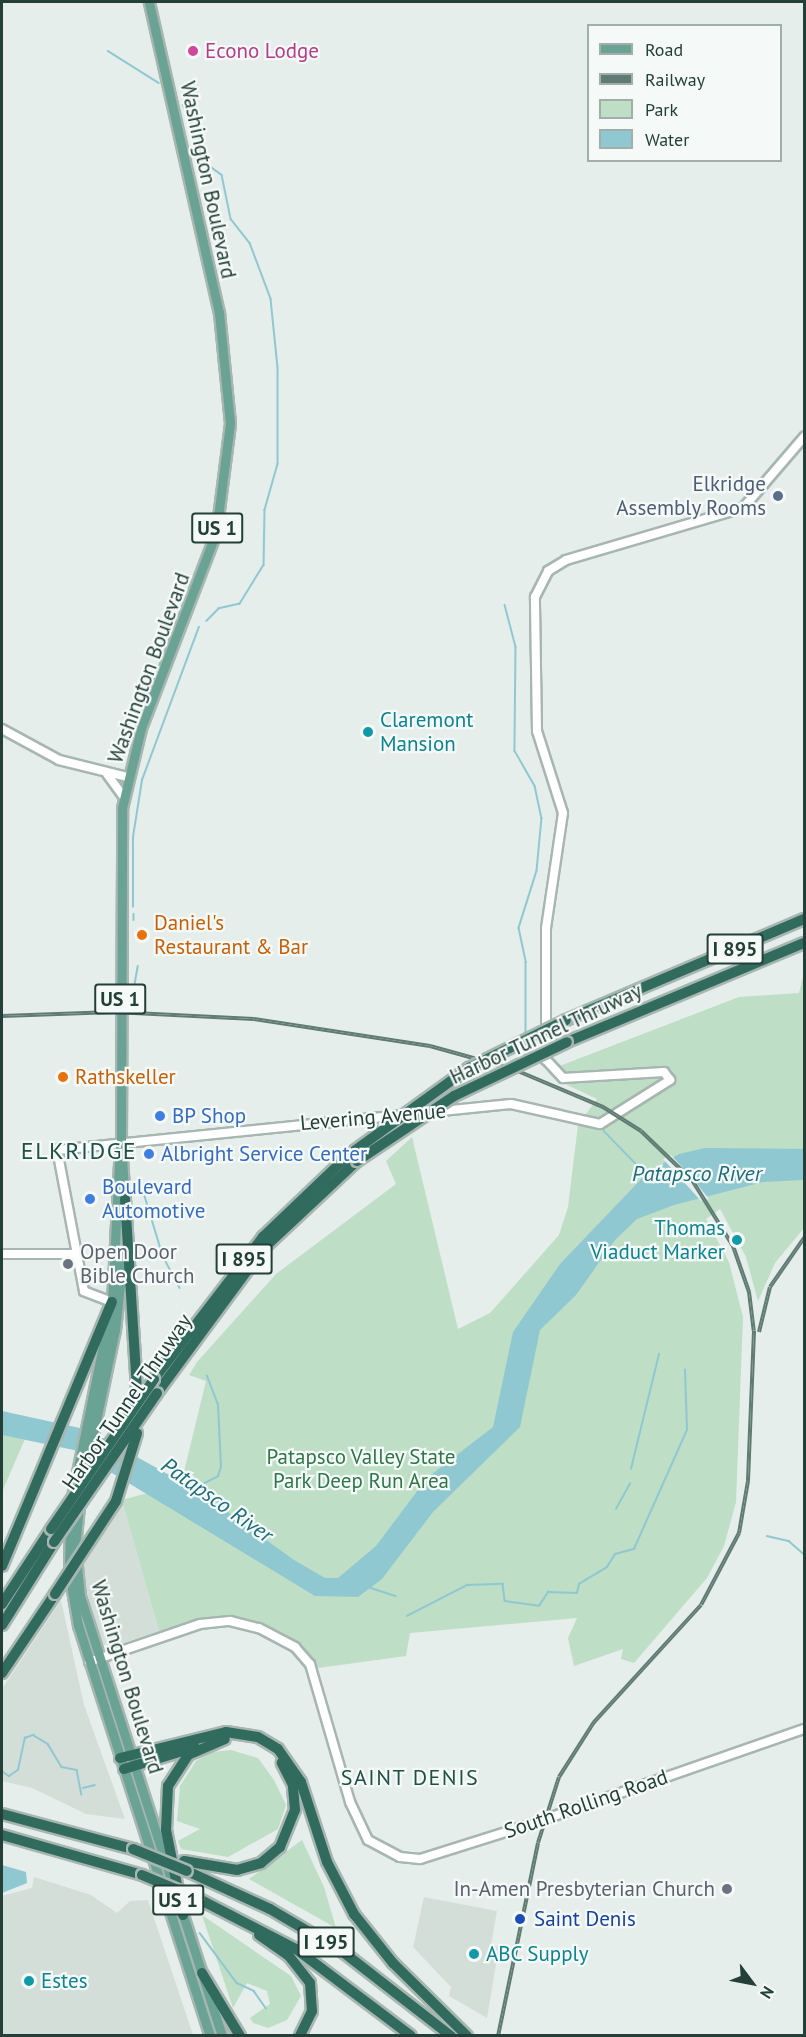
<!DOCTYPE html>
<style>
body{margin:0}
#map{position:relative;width:806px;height:2037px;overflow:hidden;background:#e5eeea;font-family:"PT Sans",sans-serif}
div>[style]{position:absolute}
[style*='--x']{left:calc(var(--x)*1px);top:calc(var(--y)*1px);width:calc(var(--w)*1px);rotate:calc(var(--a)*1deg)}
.built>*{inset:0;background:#d3ded9}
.green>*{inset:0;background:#bedec6}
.water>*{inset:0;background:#8fc8d1}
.pier>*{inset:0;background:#e5eeea}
.stream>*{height:1.5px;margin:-0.75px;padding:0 0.75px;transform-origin:0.75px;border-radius:0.75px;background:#8fc8d1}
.roads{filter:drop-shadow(2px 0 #a7b6b1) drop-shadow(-2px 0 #a7b6b1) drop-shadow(0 2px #a7b6b1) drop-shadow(0 -2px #a7b6b1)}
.minor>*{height:8px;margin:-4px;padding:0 4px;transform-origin:4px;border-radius:4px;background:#fff}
.major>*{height:9px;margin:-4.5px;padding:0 4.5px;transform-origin:4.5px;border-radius:4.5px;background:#6aa293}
.highway>*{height:10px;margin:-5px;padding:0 5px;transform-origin:5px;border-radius:5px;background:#306b5e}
.rail>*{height:4px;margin-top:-2px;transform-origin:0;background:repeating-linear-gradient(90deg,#f5faf8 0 4.5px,#5f7b73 0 9px);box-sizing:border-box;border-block:2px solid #5f7b73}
.bridges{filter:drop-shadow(2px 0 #a7b6b1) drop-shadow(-2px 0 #a7b6b1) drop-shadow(0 2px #a7b6b1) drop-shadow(0 -2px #a7b6b1)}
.minor-bridge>*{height:8px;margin:-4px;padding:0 4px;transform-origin:4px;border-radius:4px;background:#fff}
.highway-bridge>*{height:10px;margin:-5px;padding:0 5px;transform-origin:5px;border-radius:5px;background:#306b5e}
.dots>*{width:16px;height:16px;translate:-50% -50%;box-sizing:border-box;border:3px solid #f5faf8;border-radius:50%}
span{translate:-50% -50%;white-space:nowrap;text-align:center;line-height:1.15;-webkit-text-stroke:4.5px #f5faf8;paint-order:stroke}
.shield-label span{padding:2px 4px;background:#f5faf8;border:2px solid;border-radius:4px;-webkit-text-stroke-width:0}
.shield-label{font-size:20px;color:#243f38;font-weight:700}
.hotel-label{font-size:21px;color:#b23c85}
.left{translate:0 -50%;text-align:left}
.street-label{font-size:21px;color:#243f38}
.service-label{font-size:21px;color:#4e5e75}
.right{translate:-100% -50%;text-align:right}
.culture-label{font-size:21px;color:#0d838f}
.food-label{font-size:21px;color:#c56008}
.shop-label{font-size:21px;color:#366cbe}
.worship-label{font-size:21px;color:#5b616d}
.park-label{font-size:21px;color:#2f7649}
.transit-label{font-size:21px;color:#164399}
.water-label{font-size:22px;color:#1f6d7b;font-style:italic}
.neighbourhood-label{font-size:22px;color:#205145;letter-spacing:1.5px}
.quarter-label{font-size:24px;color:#205145;letter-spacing:1.5px}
.frame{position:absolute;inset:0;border:3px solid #243f38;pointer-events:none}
.legend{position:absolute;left:587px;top:24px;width:195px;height:138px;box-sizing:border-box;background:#f5faf8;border:2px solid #a1afab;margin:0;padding:8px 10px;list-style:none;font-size:18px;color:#243f38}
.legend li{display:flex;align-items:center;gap:12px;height:30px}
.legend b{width:30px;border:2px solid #a1afab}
.north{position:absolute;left:722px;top:1953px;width:60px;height:60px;-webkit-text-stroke:4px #f5faf8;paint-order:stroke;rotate:122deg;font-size:16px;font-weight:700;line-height:24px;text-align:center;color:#243f38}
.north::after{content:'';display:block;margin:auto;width:21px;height:27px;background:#243f38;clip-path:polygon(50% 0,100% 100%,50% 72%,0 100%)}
</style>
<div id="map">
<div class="built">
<div style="clip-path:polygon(122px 1500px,159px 1631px,108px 1648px,98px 1638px,81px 1567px)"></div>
<div style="clip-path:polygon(61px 1600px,84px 1705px,125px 1819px,86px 1814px,32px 1788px,2px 1781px,2px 1689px)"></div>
<div style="clip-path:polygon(34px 1877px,91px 1895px,117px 1913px,130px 1901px,148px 1900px,193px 2035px,2px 2035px,2px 1896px,32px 1888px)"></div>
<div style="clip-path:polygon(424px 1897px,497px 1911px,491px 1945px,499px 1947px,487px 2018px,449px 1996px,451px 1987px,413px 1947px)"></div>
</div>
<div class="green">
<div style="clip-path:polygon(804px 972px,804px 1228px,775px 1263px,758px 1301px,746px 1257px,720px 1209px,706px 1219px,729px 1262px,743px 1317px,736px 1502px,724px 1546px,707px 1578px,634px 1663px,621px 1659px,623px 1649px,574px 1666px,568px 1638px,577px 1618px,410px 1633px,406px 1656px,318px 1668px,298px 1644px,247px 1619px,215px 1617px,159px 1631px,122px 1500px,181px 1484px,206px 1381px,189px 1375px,197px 1362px,276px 1274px,396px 1184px,386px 1161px,412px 1137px,458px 1329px,490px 1313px,559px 1235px,568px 1207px,578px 1125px,597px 1099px,563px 1083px,557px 1067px,739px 997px,799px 993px)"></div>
<div style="clip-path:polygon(2px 1435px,25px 1439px,2px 1492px)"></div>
<div style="clip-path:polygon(231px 1750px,258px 1758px,274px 1780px,286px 1805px,278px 1829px,228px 1857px,181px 1849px,178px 1841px,200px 1829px,177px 1821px,180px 1786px,196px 1761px,212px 1752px)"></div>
<div style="clip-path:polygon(302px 1840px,324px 1887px,336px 1928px,249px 1879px)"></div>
<div style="clip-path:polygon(202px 1915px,291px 1976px,301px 1996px,287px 2020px,268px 2028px,253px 2023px,250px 2018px,270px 2004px,267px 1991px,247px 1983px,233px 2008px)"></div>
</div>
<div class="water">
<div style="clip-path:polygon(705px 1148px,804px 1149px,804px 1180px,763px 1182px,674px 1205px,637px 1219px,615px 1240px,576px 1295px,540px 1330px,520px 1427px,433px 1512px,382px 1579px,358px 1597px,315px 1596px,74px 1450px,2px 1435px,2px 1411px,89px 1430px,203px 1494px,294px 1560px,325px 1578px,338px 1578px,376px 1546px,427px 1478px,493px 1427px,513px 1332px,560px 1264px,646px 1174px,679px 1154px)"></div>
<div style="clip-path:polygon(2px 1865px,26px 1872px,27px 1883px,2px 1893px)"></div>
</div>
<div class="pier">
<div style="clip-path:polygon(671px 1155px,693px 1179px,709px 1199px,701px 1201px,663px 1159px)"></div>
</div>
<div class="stream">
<div style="--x:108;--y:51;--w:60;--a:32.1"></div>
<div style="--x:183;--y:105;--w:41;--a:64.1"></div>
<div style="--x:201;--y:142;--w:17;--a:93"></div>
<div style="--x:200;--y:159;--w:27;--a:36"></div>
<div style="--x:222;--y:175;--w:45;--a:78.4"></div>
<div style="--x:231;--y:219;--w:31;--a:52"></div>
<div style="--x:250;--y:243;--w:60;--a:69.4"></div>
<div style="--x:271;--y:299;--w:69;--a:84.2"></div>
<div style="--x:278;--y:368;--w:96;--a:90"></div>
<div style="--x:278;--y:464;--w:48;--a:105.8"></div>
<div style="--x:265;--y:510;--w:55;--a:91"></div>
<div style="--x:264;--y:565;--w:46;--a:121.6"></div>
<div style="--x:240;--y:604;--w:22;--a:167"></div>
<div style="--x:219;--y:609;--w:17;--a:135"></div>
<div style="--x:505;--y:605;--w:43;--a:75.3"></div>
<div style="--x:516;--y:647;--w:104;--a:90.6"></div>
<div style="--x:515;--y:751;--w:40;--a:60.3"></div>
<div style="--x:535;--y:786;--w:33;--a:78"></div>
<div style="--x:542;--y:818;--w:53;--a:95.4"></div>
<div style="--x:537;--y:871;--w:60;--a:107.5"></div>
<div style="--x:519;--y:928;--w:35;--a:78"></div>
<div style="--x:526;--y:962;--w:73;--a:90"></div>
<div style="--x:133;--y:907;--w:70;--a:-90"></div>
<div style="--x:133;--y:837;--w:58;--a:-81"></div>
<div style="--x:142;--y:780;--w:163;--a:-69.6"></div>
<div style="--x:134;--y:914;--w:6;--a:90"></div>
<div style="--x:133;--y:993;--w:27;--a:-80"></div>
<div style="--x:527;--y:1043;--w:11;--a:68"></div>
<div style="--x:604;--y:1131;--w:62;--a:45.7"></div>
<div style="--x:141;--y:1183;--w:76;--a:73.2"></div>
<div style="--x:163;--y:1256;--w:36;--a:62"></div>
<div style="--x:631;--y:1469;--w:118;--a:-76.3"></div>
<div style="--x:193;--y:1489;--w:28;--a:-27"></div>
<div style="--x:218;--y:1476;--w:9;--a:-72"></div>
<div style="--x:221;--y:1467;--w:62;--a:-92.8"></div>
<div style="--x:218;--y:1405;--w:31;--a:-111"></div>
<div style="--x:616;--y:1509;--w:29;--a:-61"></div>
<div style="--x:767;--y:1536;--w:23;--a:13"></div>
<div style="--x:789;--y:1541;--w:20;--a:41"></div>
<div style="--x:371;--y:1588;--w:26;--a:18"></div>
<div style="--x:407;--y:1616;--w:68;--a:-27.3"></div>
<div style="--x:467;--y:1585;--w:36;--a:-2"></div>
<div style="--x:503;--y:1584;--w:17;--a:83"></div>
<div style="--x:505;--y:1601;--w:34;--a:8"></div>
<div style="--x:539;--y:1606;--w:17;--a:-57"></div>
<div style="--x:548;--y:1592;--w:29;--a:2"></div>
<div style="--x:577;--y:1593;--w:9;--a:-77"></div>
<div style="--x:579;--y:1584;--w:33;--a:-31"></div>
<div style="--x:607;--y:1567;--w:15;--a:-58"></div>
<div style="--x:615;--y:1554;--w:20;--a:-15"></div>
<div style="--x:634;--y:1549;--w:130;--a:-66"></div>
<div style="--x:687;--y:1430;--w:60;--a:-91.9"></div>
<div style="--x:2;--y:1749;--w:8;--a:90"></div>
<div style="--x:2;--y:1771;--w:9;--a:36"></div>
<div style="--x:9;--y:1776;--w:11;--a:-34"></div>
<div style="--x:18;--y:1770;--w:33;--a:-78"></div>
<div style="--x:25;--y:1738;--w:9;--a:-21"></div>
<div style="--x:33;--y:1735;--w:17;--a:31"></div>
<div style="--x:48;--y:1744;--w:27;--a:59"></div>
<div style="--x:62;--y:1767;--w:15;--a:11"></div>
<div style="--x:77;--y:1770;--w:25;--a:79"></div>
<div style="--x:83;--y:1788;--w:12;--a:-14"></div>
<div style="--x:200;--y:1933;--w:62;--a:53.5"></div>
<div style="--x:237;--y:1983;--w:19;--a:25"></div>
<div style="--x:254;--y:1991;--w:21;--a:55"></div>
</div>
<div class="roads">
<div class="minor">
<div style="--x:2;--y:729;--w:65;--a:28.5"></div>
<div style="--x:59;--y:760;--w:70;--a:14"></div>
<div style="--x:107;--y:774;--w:29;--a:54"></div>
<div style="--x:2;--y:1254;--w:75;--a:0"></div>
<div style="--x:112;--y:1302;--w:30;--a:-159"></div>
<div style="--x:84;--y:1291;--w:144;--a:-100.8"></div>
<div style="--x:57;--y:1150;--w:456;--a:-5.8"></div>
<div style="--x:511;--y:1104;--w:91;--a:12.7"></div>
<div style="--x:600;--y:1124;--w:83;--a:-32.2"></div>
<div style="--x:670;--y:1080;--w:10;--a:-127"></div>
<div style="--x:664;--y:1072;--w:101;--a:176.6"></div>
<div style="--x:563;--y:1078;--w:25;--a:-133"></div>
<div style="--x:546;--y:1060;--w:132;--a:-90"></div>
<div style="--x:546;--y:928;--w:116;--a:-81.6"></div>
<div style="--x:563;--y:813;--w:86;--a:-107.6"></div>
<div style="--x:537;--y:731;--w:134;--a:-90.9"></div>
<div style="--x:535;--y:597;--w:29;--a:-63"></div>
<div style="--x:548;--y:571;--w:21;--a:-31"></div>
<div style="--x:566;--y:560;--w:184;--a:-16.4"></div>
<div style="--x:743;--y:508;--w:94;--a:-49.3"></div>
<div style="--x:89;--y:1662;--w:117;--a:-18.9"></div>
<div style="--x:200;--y:1624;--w:30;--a:-6"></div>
<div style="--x:230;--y:1621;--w:30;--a:14"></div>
<div style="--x:259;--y:1628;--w:41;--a:27.8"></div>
<div style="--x:295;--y:1647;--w:23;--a:49"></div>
<div style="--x:310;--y:1664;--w:144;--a:73.8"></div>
<div style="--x:350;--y:1802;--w:42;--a:64.7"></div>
<div style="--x:368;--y:1840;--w:36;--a:28"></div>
<div style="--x:400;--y:1857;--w:20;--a:6"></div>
<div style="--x:420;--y:1859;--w:120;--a:-17.5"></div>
<div style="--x:560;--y:1814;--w:258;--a:-19.2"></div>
</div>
<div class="major">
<div style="--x:125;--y:1205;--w:64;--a:-93.6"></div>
<div style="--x:121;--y:1141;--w:333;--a:-89.8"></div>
<div style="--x:122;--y:808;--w:82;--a:-76.6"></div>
<div style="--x:141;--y:728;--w:209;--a:-69"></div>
<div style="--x:216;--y:533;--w:111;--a:-82.7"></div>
<div style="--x:230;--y:423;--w:111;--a:-95.7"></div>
<div style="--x:219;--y:313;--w:319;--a:-102.7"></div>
<div style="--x:84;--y:1478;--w:151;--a:-78.2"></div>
<div style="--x:115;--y:1330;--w:81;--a:-83.7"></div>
<div style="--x:72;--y:1497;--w:199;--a:-78.4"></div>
<div style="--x:112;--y:1302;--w:158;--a:-87.1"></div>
<div style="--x:79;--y:1506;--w:41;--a:95.6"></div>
<div style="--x:75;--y:1547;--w:49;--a:84.2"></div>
<div style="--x:80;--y:1596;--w:300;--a:72.2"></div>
<div style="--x:70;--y:1520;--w:52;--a:91.1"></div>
<div style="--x:69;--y:1572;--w:54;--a:80.4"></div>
<div style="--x:78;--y:1625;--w:432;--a:72.2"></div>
<div style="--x:181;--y:1909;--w:133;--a:72.1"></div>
</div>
<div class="highway">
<div style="--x:566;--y:1020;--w:259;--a:-23"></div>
<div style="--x:567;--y:1042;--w:257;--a:-22.7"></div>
<div style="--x:125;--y:1199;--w:207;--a:86.4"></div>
<div style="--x:154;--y:1379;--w:179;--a:-52.5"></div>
<div style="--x:263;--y:1237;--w:120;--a:-43.7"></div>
<div style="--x:157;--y:1393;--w:179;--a:-53.6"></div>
<div style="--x:263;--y:1249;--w:129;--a:-43.1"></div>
<div style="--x:2;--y:1566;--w:286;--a:-67.4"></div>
<div style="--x:2;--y:1604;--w:90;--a:-56.8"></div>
<div style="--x:2;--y:1625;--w:98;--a:-57.9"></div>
<div style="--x:2;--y:1673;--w:95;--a:-56.1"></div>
<div style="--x:120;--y:1758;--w:109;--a:-13.8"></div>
<div style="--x:226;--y:1732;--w:32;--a:9"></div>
<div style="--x:258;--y:1737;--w:23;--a:31"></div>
<div style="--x:278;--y:1749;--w:40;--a:55.1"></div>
<div style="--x:301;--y:1782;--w:84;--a:72"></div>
<div style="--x:327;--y:1862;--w:59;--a:62.6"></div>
<div style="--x:354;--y:1914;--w:63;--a:51.5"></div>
<div style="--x:393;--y:1963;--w:104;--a:44.6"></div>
<div style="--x:124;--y:1769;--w:74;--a:-17.2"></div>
<div style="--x:2;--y:1814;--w:136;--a:15"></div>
<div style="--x:2;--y:1835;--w:146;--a:15.9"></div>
<div style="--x:184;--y:1861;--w:54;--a:9.6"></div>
<div style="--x:237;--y:1870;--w:25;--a:-16"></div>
<div style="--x:261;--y:1863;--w:25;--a:-40"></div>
<div style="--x:280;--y:1847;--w:40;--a:-68"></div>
<div style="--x:295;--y:1810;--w:25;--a:-95"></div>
<div style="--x:293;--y:1785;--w:25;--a:-117"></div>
<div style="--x:187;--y:1871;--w:91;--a:24.6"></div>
<div style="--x:270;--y:1909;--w:85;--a:30.5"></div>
<div style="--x:343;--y:1952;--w:137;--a:37.9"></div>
<div style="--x:197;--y:1898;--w:111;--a:27.3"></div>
<div style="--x:296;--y:1949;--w:144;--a:37.1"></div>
<div style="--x:183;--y:1915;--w:87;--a:-101.3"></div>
<div style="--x:166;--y:1830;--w:44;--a:-87.4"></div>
<div style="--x:168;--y:1786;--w:37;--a:-57"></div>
<div style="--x:188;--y:1755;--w:40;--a:-23.4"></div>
<div style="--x:259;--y:1935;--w:37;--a:35"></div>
<div style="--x:289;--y:1956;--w:34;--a:52"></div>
<div style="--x:310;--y:1983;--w:28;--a:86"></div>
<div style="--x:312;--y:2011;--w:28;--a:116"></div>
<div style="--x:202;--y:1973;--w:74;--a:58.9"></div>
</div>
</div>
<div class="rail">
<div style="--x:2;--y:1016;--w:112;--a:-2"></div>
<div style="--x:114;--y:1012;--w:140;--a:2.9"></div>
<div style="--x:254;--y:1019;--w:178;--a:8.7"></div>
<div style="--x:430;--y:1046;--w:86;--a:15.5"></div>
<div style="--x:513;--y:1069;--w:98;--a:22.9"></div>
<div style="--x:603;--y:1107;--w:45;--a:32.3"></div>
<div style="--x:641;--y:1131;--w:71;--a:43.9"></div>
<div style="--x:692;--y:1180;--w:78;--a:58.2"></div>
<div style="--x:733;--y:1246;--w:49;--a:70.8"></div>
<div style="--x:749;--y:1292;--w:39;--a:83"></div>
<div style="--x:754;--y:1331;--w:150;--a:92.3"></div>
<div style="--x:748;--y:1481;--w:53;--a:99.8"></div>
<div style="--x:739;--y:1533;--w:81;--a:117.8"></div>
<div style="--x:701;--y:1605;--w:159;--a:132.4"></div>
<div style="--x:594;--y:1722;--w:65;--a:122.5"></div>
<div style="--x:559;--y:1777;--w:69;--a:107.7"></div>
<div style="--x:538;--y:1843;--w:197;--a:101.7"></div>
<div style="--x:759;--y:1332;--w:46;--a:-76.3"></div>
<div style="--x:770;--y:1287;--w:60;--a:-55.2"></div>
</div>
<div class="bridges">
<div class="minor-bridge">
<div style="--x:534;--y:1823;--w:28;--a:-19"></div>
</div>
<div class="highway-bridge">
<div style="--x:350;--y:1154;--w:147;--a:-35.9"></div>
<div style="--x:469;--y:1068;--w:108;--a:-26.3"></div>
<div style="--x:357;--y:1161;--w:117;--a:-33.8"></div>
<div style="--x:454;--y:1096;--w:125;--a:-25.5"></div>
<div style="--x:51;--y:1529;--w:182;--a:-55.5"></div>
<div style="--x:54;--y:1542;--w:181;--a:-55.3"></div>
<div style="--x:55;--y:1594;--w:111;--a:-56.7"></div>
<div style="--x:116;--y:1501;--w:71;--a:-72.8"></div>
<div style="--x:133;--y:1849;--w:58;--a:22.2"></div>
<div style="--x:142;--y:1875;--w:60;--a:22.7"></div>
</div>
</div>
<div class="dots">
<div style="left:193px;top:51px;background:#d1479c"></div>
<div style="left:778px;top:496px;background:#5c6f8a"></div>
<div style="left:368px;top:732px;background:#0f9aa8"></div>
<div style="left:142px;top:935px;background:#e8710a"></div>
<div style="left:63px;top:1077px;background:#e8710a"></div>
<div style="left:160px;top:1116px;background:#3f7fe0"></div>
<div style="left:149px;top:1154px;background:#3f7fe0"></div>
<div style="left:90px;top:1199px;background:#3f7fe0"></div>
<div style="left:737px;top:1240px;background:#0f9aa8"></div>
<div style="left:68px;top:1264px;background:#6b7280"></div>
<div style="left:727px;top:1889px;background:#6b7280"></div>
<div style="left:520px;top:1919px;background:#1a4fb4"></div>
<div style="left:474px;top:1954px;background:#0f9aa8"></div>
<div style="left:29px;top:1981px;background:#0f9aa8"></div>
</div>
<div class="shield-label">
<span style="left:217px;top:528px">US 1</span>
<span style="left:735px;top:949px">I 895</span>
<span style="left:120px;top:999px">US 1</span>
<span style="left:244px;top:1259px">I 895</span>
<span style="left:178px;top:1900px">US 1</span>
<span style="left:326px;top:1942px">I 195</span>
</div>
<div class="hotel-label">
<span class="left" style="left:205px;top:51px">Econo Lodge</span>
</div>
<div class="street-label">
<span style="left:208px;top:180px;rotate:78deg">Washington Boulevard</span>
<span style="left:149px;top:668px;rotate:-70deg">Washington Boulevard</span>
<span style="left:546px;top:1034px;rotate:-25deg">Harbor Tunnel Thruway</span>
<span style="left:373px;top:1117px;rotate:-5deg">Levering Avenue</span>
<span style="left:127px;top:1402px;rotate:-55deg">Harbor Tunnel Thruway</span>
<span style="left:127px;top:1677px;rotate:73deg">Washington Boulevard</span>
<span style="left:586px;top:1804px;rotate:-19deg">South Rolling Road</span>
</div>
<div class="service-label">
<span class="right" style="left:766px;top:496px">Elkridge<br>Assembly Rooms</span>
</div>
<div class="culture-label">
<span class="left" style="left:380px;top:732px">Claremont<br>Mansion</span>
<span class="right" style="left:725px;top:1240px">Thomas<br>Viaduct Marker</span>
<span class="left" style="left:486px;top:1954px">ABC Supply</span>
<span class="left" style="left:41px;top:1981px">Estes</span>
</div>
<div class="food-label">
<span class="left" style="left:154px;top:935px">Daniel's<br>Restaurant &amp; Bar</span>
<span class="left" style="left:75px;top:1077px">Rathskeller</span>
</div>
<div class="shop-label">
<span class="left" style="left:172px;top:1116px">BP Shop</span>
<span class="left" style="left:161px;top:1154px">Albright Service Center</span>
<span class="left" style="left:102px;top:1199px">Boulevard<br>Automotive</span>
</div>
<div class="worship-label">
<span class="left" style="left:80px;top:1264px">Open Door<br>Bible Church</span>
<span class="right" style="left:715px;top:1889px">In-Amen Presbyterian Church</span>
</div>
<div class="park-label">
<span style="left:361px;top:1469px">Patapsco Valley State<br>Park Deep Run Area</span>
</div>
<div class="transit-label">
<span class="left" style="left:534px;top:1919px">Saint Denis</span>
</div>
<div class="water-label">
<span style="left:697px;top:1174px">Patapsco River</span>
<span style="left:217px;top:1500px;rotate:35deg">Patapsco River</span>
</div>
<div class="neighbourhood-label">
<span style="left:410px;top:1778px">SAINT DENIS</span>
</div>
<div class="quarter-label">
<span style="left:79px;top:1151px">ELKRIDGE</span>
</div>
<div class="frame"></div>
<ul class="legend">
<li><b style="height:8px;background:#6aa293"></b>Road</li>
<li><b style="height:8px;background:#5f7b73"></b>Railway</li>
<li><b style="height:16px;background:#bedec6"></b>Park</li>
<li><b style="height:16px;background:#8fc8d1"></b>Water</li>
</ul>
<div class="north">N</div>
</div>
